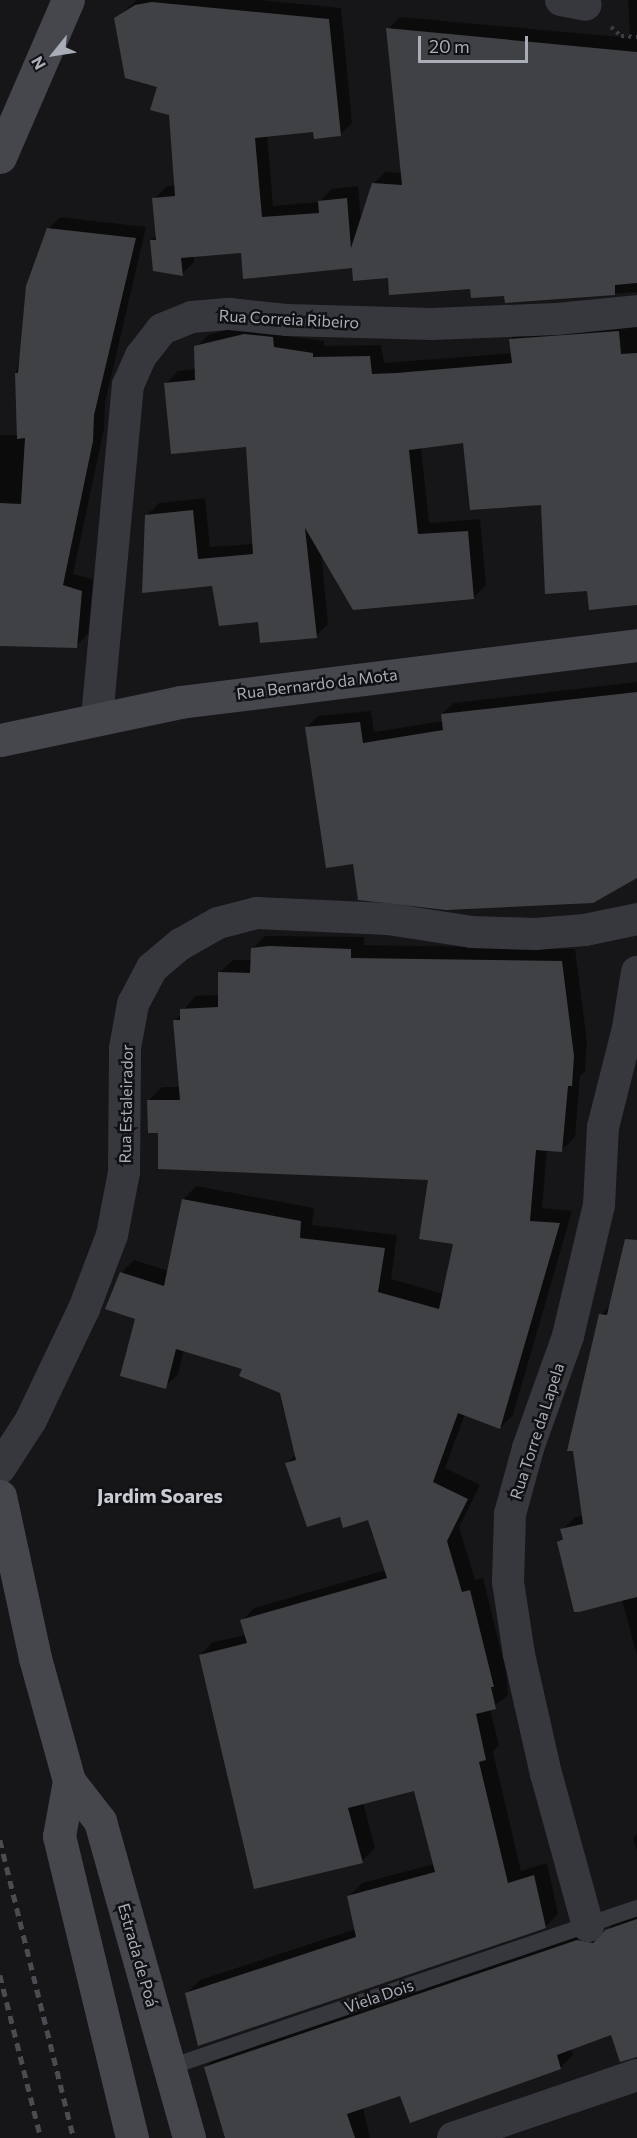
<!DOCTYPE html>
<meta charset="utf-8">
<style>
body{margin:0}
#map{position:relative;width:637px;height:2138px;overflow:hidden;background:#161618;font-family:Commissioner,sans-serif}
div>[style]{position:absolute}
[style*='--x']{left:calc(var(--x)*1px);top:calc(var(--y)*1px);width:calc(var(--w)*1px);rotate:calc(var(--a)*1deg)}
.shadow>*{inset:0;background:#0007}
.building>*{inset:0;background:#404145}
.path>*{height:4px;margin-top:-2px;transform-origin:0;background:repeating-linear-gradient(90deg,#3d3f44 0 3px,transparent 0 7.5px)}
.lane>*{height:16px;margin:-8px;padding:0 8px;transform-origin:8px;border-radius:8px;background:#37383d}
.street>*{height:32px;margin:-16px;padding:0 16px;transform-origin:16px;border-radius:16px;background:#37383d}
.secondary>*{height:33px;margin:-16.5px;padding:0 16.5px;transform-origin:16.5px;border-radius:16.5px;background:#45474d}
.rail>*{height:4.5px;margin-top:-2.25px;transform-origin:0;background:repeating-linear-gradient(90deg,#4a4c52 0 8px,transparent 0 14px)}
span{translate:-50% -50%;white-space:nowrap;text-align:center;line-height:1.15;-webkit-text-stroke:5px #111113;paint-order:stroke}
.street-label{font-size:16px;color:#a8adb8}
.quarter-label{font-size:20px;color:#c9ccd4;font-weight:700}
.north{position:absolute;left:24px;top:24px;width:60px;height:60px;-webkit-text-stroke:4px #111113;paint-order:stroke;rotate:240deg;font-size:16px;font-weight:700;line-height:24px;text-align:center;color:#a8adb8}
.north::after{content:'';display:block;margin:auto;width:21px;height:27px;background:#a8adb8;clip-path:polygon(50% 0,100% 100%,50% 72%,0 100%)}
.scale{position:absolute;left:418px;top:36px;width:110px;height:27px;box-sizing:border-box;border:3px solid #a8adb8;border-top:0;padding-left:8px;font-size:18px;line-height:21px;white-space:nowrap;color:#a8adb8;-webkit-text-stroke:4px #111113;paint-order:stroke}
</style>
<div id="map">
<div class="shadow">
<div style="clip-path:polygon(137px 0,260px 0,341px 8px,352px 123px,340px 135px,314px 131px,267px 135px,273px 206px,319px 202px,331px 189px,358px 186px,361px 221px,373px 184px,385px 172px,402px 173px,388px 29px,400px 17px,630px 38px,628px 0,637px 0,637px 292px,506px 301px,506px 294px,471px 287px,242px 251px,194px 255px,194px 262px,182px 274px,151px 240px,157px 235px,154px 199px,166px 187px,176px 185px,170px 113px,158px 86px,115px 19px)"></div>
<div style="clip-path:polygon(60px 217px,146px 227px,105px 403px,104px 429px,73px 574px,93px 579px,88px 634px,76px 646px,0 644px,0 435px,18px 435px,16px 373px,48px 229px)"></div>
<div style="clip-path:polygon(637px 319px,637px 604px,589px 589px,542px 503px,464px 442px,421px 447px,429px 523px,480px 519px,486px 585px,474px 597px,321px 551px,328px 624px,316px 636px,260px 621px,213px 584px,147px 515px,159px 503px,205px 498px,210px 547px,254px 544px,248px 446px,166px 383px,178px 371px,196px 369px,196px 347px,208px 335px,257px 322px,286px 336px,324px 341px,324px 346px,381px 345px,384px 363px,512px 353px,511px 339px,523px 327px)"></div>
<div style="clip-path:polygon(637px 682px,637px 877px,355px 862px,307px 727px,318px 716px,371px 711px,374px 732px,444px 721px,442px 714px,454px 703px)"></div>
<div style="clip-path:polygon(265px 936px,364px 937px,364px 945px,575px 949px,587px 1042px,585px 1072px,580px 1076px,575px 1137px,562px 1150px,547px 1149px,542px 1208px,572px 1211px,513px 1415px,500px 1428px,465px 1414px,445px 1468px,480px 1485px,459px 1527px,475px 1580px,483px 1578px,506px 1672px,508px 1695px,490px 1709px,499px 1745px,493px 1752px,521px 1871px,547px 1863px,558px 1914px,545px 1927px,187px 1993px,200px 1980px,356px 1929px,349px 1896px,362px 1883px,434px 1864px,415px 1789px,363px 1802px,375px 1848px,362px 1861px,200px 1655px,213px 1642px,246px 1635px,242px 1621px,254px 1608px,386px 1570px,369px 1518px,341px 1515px,287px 1463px,296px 1454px,282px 1392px,243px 1368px,184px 1350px,178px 1374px,165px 1387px,121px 1273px,134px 1260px,169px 1271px,183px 1200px,196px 1186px,314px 1208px,312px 1225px,397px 1235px,391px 1279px,444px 1294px,454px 1242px,430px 1178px,159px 1132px,149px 1100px,162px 1087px,181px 1087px,175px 1021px,195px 996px,219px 995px,220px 972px,233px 960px,252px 960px,252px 949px)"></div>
<div style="clip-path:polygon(637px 1277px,637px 1655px,622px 1600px,558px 1542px,564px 1536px,562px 1530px,574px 1518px,583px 1515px,601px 1315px)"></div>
<div style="clip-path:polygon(637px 1834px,637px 1851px,633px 1838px)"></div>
<div style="clip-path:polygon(637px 1911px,637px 2039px,612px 2033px,571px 2048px,573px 2055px,561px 2067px,411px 2121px,394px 2076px,205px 2067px,217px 2055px,590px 1928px,606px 1931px,619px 1918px)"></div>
<div style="clip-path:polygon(358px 2087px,370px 2138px,249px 2138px)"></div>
</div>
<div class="building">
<div style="clip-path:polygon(152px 2px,329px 19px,341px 136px,314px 139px,313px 132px,255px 138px,262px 217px,319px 213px,318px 201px,347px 198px,351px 248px,372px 183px,402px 185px,386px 28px,637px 52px,637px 283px,615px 285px,615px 295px,505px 303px,504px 296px,471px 298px,470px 289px,389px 295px,388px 278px,353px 281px,352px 268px,243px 279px,241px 253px,181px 258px,183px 276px,153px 271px,150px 240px,156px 240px,152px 198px,175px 196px,169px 115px,150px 110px,157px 87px,125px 78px,114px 18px,135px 5px)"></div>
<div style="clip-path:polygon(47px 228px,136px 238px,94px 415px,93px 441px,63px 585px,82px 591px,77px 648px,0 646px,0 503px,21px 504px,25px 438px,17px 439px,15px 373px,18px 373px,26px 286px)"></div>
<div style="clip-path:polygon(619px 331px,621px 354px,637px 353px,637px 605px,589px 610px,587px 591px,545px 594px,541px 505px,470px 510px,463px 443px,409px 450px,418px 534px,468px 531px,474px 599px,353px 610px,305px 528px,317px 638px,260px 643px,258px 622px,219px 626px,212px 586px,142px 593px,145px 515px,193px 510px,198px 559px,253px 554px,246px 447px,171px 454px,164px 383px,195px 380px,194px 346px,244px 334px,273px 337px,274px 347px,313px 353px,313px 357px,370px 356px,372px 374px,397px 373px,512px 363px,509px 339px)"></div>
<div style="clip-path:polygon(637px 692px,637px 878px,593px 903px,446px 910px,358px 900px,353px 864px,326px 868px,305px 727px,360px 722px,363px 743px,443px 730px,441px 714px)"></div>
<div style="clip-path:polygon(269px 946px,351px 949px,351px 958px,562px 961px,574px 1056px,572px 1086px,568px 1086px,562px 1152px,536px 1150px,530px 1221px,560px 1223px,500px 1429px,458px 1413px,433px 1482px,468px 1499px,447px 1541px,462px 1592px,470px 1590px,494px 1687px,491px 1687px,496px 1709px,476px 1714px,486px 1760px,479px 1762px,508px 1883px,534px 1875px,546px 1928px,198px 2046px,185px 1993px,356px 1937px,347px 1896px,435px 1872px,414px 1791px,348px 1808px,363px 1863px,254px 1889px,199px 1655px,247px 1643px,240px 1620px,387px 1578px,368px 1520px,343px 1528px,340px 1517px,307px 1527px,285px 1463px,296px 1460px,280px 1393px,239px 1376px,242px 1369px,176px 1349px,166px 1389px,120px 1376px,135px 1319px,105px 1309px,120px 1272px,164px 1286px,182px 1199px,301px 1221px,300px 1238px,385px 1248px,378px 1292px,439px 1309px,453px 1244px,419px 1239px,428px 1180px,158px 1169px,158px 1133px,148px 1133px,147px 1100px,180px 1100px,173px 1020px,180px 1020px,180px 1009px,218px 1007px,218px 972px,250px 973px,251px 948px)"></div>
<div style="clip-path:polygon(625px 1239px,637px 1240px,637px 1597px,579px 1612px,574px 1612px,557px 1542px,563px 1539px,560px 1529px,583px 1524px,573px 1451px,567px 1451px,599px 1314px,607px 1315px)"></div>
<div style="clip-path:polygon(637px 1919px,637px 2057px,620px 2062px,611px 2035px,557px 2055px,561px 2069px,410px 2123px,400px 2096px,347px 2114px,355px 2138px,225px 2138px,204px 2067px,577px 1940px,593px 1943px,605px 1930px)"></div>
</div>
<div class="path">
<div style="--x:611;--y:27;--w:13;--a:42"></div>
<div style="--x:621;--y:36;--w:16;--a:4"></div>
</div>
<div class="lane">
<div style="--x:170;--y:2067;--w:493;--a:-18.8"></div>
</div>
<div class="street">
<div style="--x:561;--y:0;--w:25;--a:11"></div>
<div style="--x:97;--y:718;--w:334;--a:-84.7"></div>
<div style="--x:128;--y:385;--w:32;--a:-66"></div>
<div style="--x:141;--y:356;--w:34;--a:-52"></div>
<div style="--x:162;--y:329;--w:32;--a:-22"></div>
<div style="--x:192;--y:317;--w:38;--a:-5"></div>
<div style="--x:230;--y:314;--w:56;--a:6.1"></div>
<div style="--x:286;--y:320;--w:146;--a:1.6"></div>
<div style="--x:432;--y:324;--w:125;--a:-2.3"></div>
<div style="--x:557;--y:319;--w:80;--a:-5.7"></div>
<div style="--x:0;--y:1468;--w:57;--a:-57.1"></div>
<div style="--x:31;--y:1420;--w:123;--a:-64.5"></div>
<div style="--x:84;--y:1309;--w:79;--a:-69.3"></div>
<div style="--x:112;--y:1235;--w:64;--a:-79.2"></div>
<div style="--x:124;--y:1172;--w:124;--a:-89.5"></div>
<div style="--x:125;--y:1048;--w:45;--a:-79.7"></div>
<div style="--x:133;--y:1004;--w:41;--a:-62.2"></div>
<div style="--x:152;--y:968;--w:38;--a:-40"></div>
<div style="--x:181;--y:944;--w:43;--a:-29.6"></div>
<div style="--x:218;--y:923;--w:40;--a:-14.4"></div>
<div style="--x:257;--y:913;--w:131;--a:2.6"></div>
<div style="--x:388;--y:919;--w:85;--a:8.8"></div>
<div style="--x:472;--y:932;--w:63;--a:1.8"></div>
<div style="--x:535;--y:934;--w:50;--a:-4.6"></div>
<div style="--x:585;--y:930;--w:53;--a:-11.9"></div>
<div style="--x:588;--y:1926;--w:158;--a:-105.4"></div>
<div style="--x:546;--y:1774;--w:123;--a:-102.7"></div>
<div style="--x:519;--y:1654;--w:73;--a:-98.7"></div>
<div style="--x:508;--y:1582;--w:68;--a:-88.3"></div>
<div style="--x:510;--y:1514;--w:68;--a:-74.7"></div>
<div style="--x:528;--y:1448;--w:119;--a:-70.3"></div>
<div style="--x:568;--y:1336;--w:135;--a:-76.7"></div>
<div style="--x:599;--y:1205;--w:78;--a:-87.1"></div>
<div style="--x:603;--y:1127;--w:102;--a:-75.8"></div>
<div style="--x:628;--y:1028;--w:57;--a:-80.9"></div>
<div style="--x:453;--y:2138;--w:194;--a:-18.9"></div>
</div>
<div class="secondary">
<div style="--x:0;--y:157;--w:171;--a:-66.6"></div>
<div style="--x:0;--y:740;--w:184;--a:-11.9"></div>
<div style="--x:180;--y:702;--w:461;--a:-7.1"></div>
<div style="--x:0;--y:1496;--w:166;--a:77.8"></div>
<div style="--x:35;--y:1658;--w:128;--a:74.5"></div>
<div style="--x:69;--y:1781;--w:51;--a:52.2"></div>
<div style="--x:100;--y:1821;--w:329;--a:74.3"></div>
<div style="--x:69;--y:1781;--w:56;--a:100.3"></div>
<div style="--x:59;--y:1836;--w:311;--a:76.4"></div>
</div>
<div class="rail">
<div style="--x:0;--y:1840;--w:307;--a:76.1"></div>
<div style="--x:0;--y:1975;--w:168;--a:75.9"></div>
</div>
<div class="street-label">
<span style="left:289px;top:319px;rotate:3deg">Rua Correia Ribeiro</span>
<span style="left:317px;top:684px;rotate:-7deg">Rua Bernardo da Mota</span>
<span style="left:126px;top:1104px;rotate:-89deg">Rua Estaleirador</span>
<span style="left:537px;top:1431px;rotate:-72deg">Rua Torre da Lapela</span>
<span style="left:138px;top:1955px;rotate:74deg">Estrada de Poá</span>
<span style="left:379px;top:1996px;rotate:-19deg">Viela Dois</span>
</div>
<div class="quarter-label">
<span style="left:160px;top:1495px">Jardim Soares</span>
</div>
<div class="north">N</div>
<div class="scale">20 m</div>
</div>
